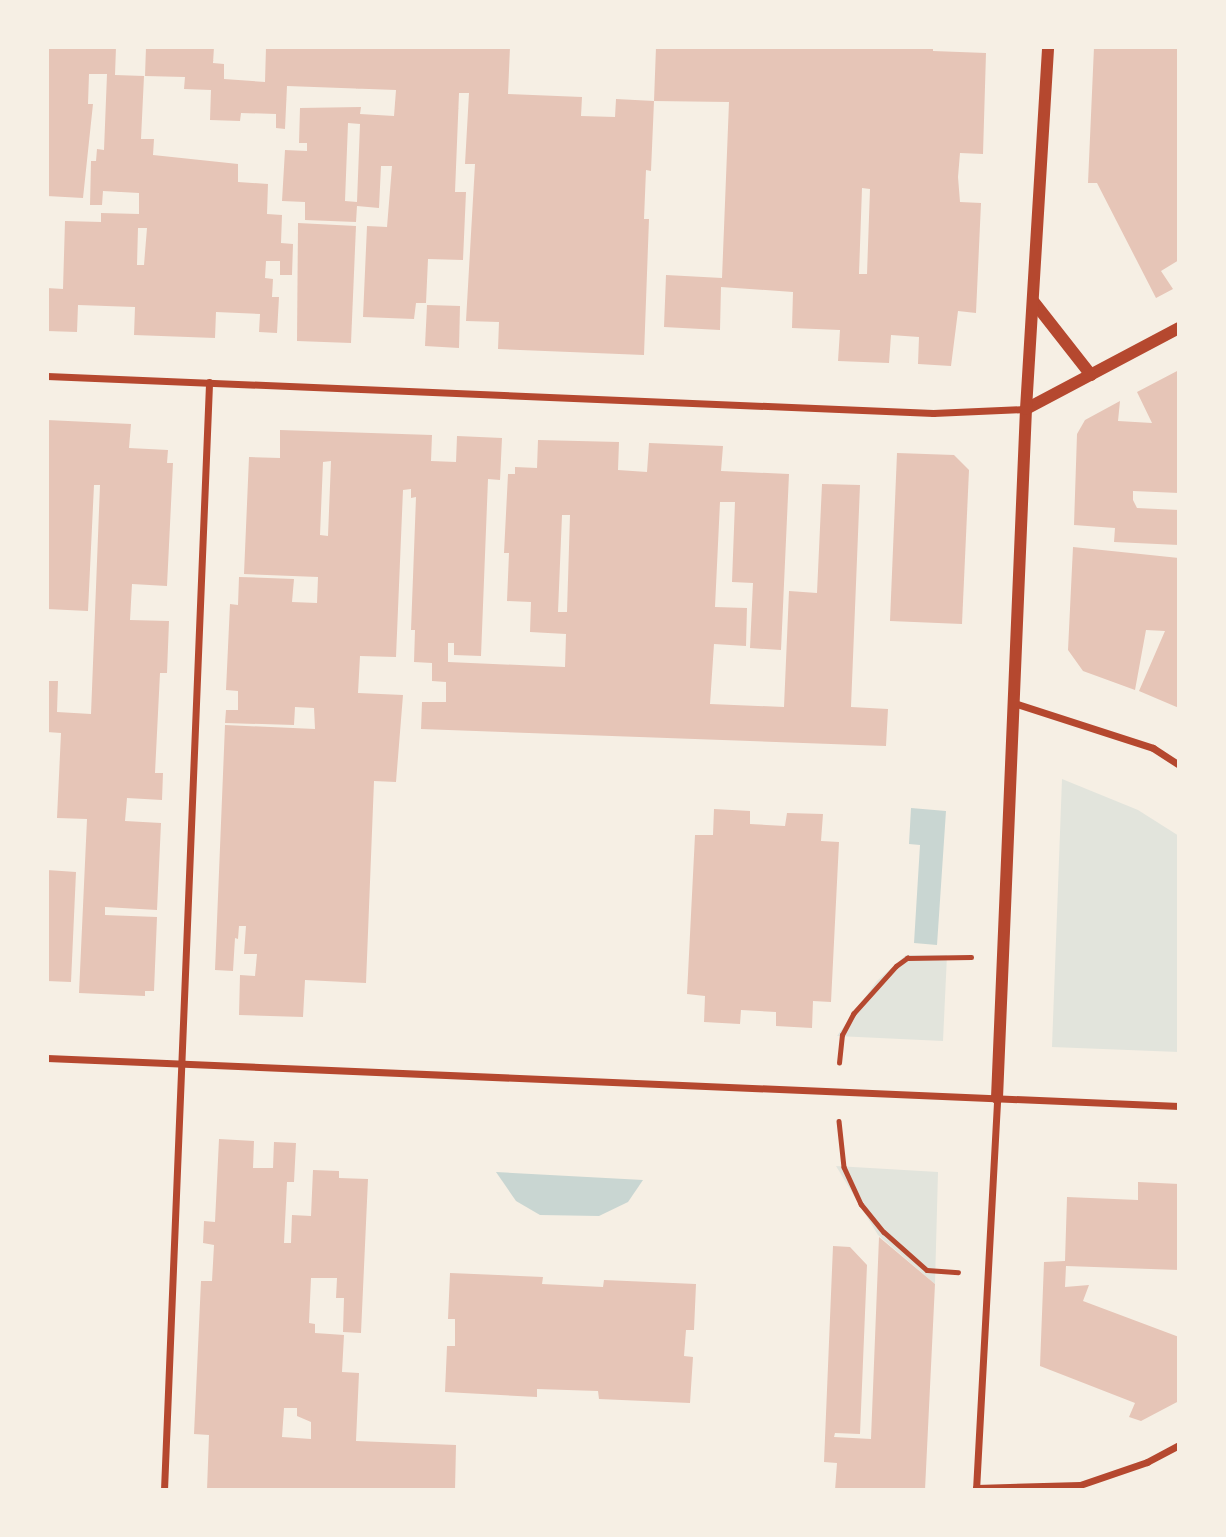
<!DOCTYPE html>
<style>
body{margin:0}
#map{position:relative;width:1226px;height:1537px;overflow:hidden;background:#f6efe4;font-family:"Nunito Sans",sans-serif}
div>[style]{position:absolute}
[style*='--x']{left:calc(var(--x)*1px);top:calc(var(--y)*1px);width:calc(var(--w)*1px);rotate:calc(var(--a)*1deg)}
.green>*{inset:0;background:#e2e4dc}
.water>*{inset:0;background:#c9d6d2}
.building>*{inset:0;background:#e6c5b7}
.path>*{height:4.5px;margin:-2.25px;padding:0 2.25px;transform-origin:2.25px;border-radius:2.25px;background:#b5482f}
.minor>*{height:7px;margin:-3.5px;padding:0 3.5px;transform-origin:3.5px;border-radius:3.5px;background:#b5482f}
.tertiary>*{height:12px;margin:-6px;padding:0 6px;transform-origin:6px;border-radius:6px;background:#b5482f}
span{translate:-50% -50%;white-space:nowrap;text-align:center;line-height:1.15;-webkit-text-stroke:7px #f6efe4;paint-order:stroke}
.frame{position:absolute;inset:0;border:49px solid #f6efe4;pointer-events:none}
</style>
<div id="map">
<div class="green">
<div style="clip-path:polygon(1062px 779px,1138px 810px,1179px 836px,1179px 1052px,1052px 1047px)"></div>
<div style="clip-path:polygon(906px 955px,947px 955px,943px 1041px,837px 1036px,877px 981px)"></div>
<div style="clip-path:polygon(836px 1166px,938px 1172px,935px 1284px,878px 1235px)"></div>
</div>
<div class="water">
<div style="clip-path:polygon(911px 808px,946px 811px,937px 945px,914px 943px,920px 845px,909px 844px)"></div>
<div style="clip-path:polygon(496px 1172px,643px 1180px,628px 1202px,599px 1216px,540px 1215px,516px 1201px)"></div>
</div>
<div class="building">
<div style="clip-path:polygon(evenodd,47px 47px,116px 47px,115px 75px,144px 76px,141px 139px,154px 139px,153px 155px,238px 164px,238px 182px,268px 184px,267px 214px,282px 215px,281px 243px,293px 244px,292px 275px,280px 275px,280px 261px,266px 261px,265px 278px,273px 279px,272px 297px,279px 297px,277px 333px,259px 332px,260px 314px,216px 312px,215px 338px,134px 335px,135px 307px,78px 305px,77px 332px,47px 331px,47px 288px,63px 289px,65px 221px,101px 222px,101px 213px,139px 214px,139px 193px,103px 191px,102px 205px,90px 205px,91px 161px,96px 161px,97px 149px,104px 150px,107px 74px,89px 74px,88px 104px,93px 104px,83px 198px,47px 196px,47px 47px,138px 228px,147px 228px,144px 265px,137px 265px,138px 228px)"></div>
<div style="clip-path:polygon(evenodd,146px 47px,214px 47px,213px 63px,224px 64px,224px 79px,265px 82px,266px 47px,510px 47px,508px 94px,582px 97px,581px 116px,615px 117px,616px 99px,654px 101px,656px 47px,933px 47px,933px 51px,986px 53px,983px 154px,960px 153px,958px 177px,960px 202px,981px 203px,976px 313px,958px 311px,951px 366px,918px 364px,919px 337px,891px 335px,889px 363px,838px 361px,840px 330px,792px 328px,793px 292px,721px 287px,720px 330px,664px 327px,666px 275px,722px 278px,729px 102px,654px 101px,651px 171px,646px 170px,644px 219px,649px 219px,644px 355px,498px 349px,499px 322px,466px 321px,475px 164px,465px 164px,469px 93px,459px 93px,455px 192px,466px 192px,463px 260px,428px 259px,426px 303px,416px 303px,414px 319px,363px 317px,367px 226px,387px 227px,392px 166px,381px 166px,379px 208px,357px 206px,356px 222px,305px 220px,305px 202px,282px 201px,285px 150px,307px 151px,307px 143px,299px 143px,300px 108px,361px 107px,360px 114px,394px 116px,396px 90px,287px 86px,285px 129px,276px 128px,276px 114px,241px 113px,240px 121px,210px 120px,211px 90px,184px 89px,185px 77px,145px 76px,146px 47px,348px 123px,360px 124px,357px 202px,345px 201px,348px 123px,146px 47px,862px 188px,870px 189px,867px 274px,859px 274px,862px 188px)"></div>
<div style="clip-path:polygon(1094px 47px,1179px 47px,1179px 260px,1161px 271px,1173px 289px,1156px 298px,1097px 183px,1088px 183px)"></div>
<div style="clip-path:polygon(298px 223px,356px 226px,351px 343px,297px 341px)"></div>
<div style="clip-path:polygon(427px 305px,460px 306px,459px 348px,425px 346px)"></div>
<div style="clip-path:polygon(1179px 370px,1179px 493px,1133px 491px,1133px 500px,1137px 508px,1179px 510px,1179px 545px,1114px 542px,1115px 528px,1074px 525px,1077px 434px,1085px 420px,1120px 401px,1118px 421px,1152px 423px,1137px 392px)"></div>
<div style="clip-path:polygon(47px 420px,131px 424px,129px 448px,168px 450px,167px 463px,173px 463px,167px 586px,132px 584px,130px 620px,169px 621px,167px 673px,160px 673px,155px 773px,163px 773px,162px 800px,127px 798px,125px 821px,161px 823px,157px 910px,105px 907px,105px 915px,157px 917px,154px 991px,145px 991px,145px 996px,79px 993px,87px 819px,57px 818px,61px 733px,47px 732px,47px 681px,58px 681px,57px 712px,91px 714px,100px 485px,94px 485px,88px 611px,47px 609px)"></div>
<div style="clip-path:polygon(evenodd,280px 430px,432px 435px,431px 461px,456px 462px,457px 436px,502px 438px,500px 480px,488px 479px,481px 656px,454px 655px,454px 643px,448px 643px,448px 662px,565px 667px,566px 634px,530px 632px,531px 602px,507px 601px,509px 553px,504px 553px,508px 474px,515px 474px,515px 467px,537px 468px,538px 440px,619px 442px,618px 470px,647px 472px,649px 443px,723px 446px,721px 471px,789px 474px,781px 650px,750px 648px,753px 583px,732px 582px,735px 502px,720px 502px,715px 607px,747px 608px,746px 646px,714px 644px,710px 704px,784px 707px,789px 591px,817px 593px,822px 484px,860px 485px,851px 707px,888px 709px,886px 746px,421px 729px,422px 702px,446px 702px,446px 682px,432px 681px,432px 663px,414px 662px,415px 630px,411px 630px,416px 497px,411px 498px,411px 489px,403px 490px,396px 657px,360px 656px,358px 693px,403px 695px,396px 782px,374px 781px,366px 983px,305px 980px,303px 1017px,239px 1015px,240px 975px,255px 976px,257px 954px,244px 954px,246px 926px,239px 926px,238px 939px,235px 938px,233px 971px,215px 970px,225px 725px,315px 729px,314px 708px,295px 707px,294px 725px,225px 723px,226px 710px,238px 710px,238px 691px,226px 690px,230px 604px,238px 605px,239px 577px,294px 579px,292px 602px,317px 603px,318px 577px,244px 574px,249px 457px,280px 458px,280px 430px,331px 461px,328px 536px,320px 535px,323px 462px,331px 461px,280px 430px,562px 515px,570px 515px,567px 612px,558px 612px,562px 515px)"></div>
<div style="clip-path:polygon(897px 453px,954px 455px,969px 470px,962px 624px,890px 621px)"></div>
<div style="clip-path:polygon(1073px 547px,1179px 558px,1179px 708px,1139px 691px,1165px 631px,1146px 630px,1135px 690px,1083px 671px,1068px 650px)"></div>
<div style="clip-path:polygon(714px 809px,750px 811px,750px 824px,785px 826px,787px 813px,823px 814px,821px 841px,839px 842px,831px 1002px,813px 1001px,812px 1028px,776px 1026px,776px 1012px,741px 1010px,740px 1024px,704px 1022px,705px 996px,687px 994px,695px 835px,713px 835px)"></div>
<div style="clip-path:polygon(47px 870px,76px 872px,71px 982px,47px 981px)"></div>
<div style="clip-path:polygon(evenodd,219px 1139px,254px 1141px,253px 1168px,273px 1168px,274px 1142px,296px 1143px,294px 1182px,287px 1182px,284px 1243px,291px 1243px,292px 1215px,311px 1216px,313px 1170px,339px 1171px,339px 1178px,368px 1179px,361px 1333px,343px 1332px,344px 1298px,336px 1298px,337px 1278px,311px 1278px,309px 1323px,315px 1324px,315px 1333px,344px 1335px,342px 1372px,359px 1373px,356px 1441px,456px 1445px,455px 1490px,207px 1490px,209px 1435px,194px 1434px,201px 1281px,212px 1281px,214px 1245px,203px 1243px,204px 1221px,215px 1222px,219px 1139px,284px 1408px,297px 1408px,297px 1416px,311px 1422px,311px 1439px,282px 1437px,284px 1408px)"></div>
<div style="clip-path:polygon(1138px 1182px,1179px 1184px,1179px 1270px,1066px 1266px,1065px 1287px,1089px 1285px,1083px 1301px,1179px 1337px,1179px 1401px,1141px 1421px,1129px 1417px,1135px 1403px,1040px 1366px,1044px 1262px,1065px 1261px,1067px 1197px,1138px 1200px)"></div>
<div style="clip-path:polygon(879px 1237px,935px 1284px,925px 1490px,835px 1490px,837px 1463px,824px 1462px,833px 1246px,850px 1247px,867px 1265px,860px 1434px,835px 1433px,834px 1437px,871px 1439px)"></div>
<div style="clip-path:polygon(450px 1273px,543px 1277px,542px 1284px,603px 1287px,604px 1280px,696px 1284px,694px 1330px,686px 1330px,684px 1356px,693px 1357px,690px 1403px,599px 1399px,598px 1391px,537px 1389px,537px 1397px,445px 1392px,447px 1346px,455px 1346px,455px 1319px,448px 1319px)"></div>
</div>
<div class="path">
<div style="--x:839;--y:1063;--w:28;--a:-84"></div>
<div style="--x:842;--y:1035;--w:24;--a:-62"></div>
<div style="--x:853;--y:1014;--w:64;--a:-48.1"></div>
<div style="--x:896;--y:966;--w:14;--a:-36"></div>
<div style="--x:907;--y:958;--w:64;--a:-0.9"></div>
<div style="--x:839;--y:1121;--w:46;--a:83.8"></div>
<div style="--x:844;--y:1167;--w:41;--a:65.3"></div>
<div style="--x:861;--y:1204;--w:36;--a:51"></div>
<div style="--x:884;--y:1232;--w:57;--a:41.5"></div>
<div style="--x:927;--y:1270;--w:31;--a:4"></div>
</div>
<div class="minor">
<div style="--x:47;--y:376;--w:887;--a:2.39"></div>
<div style="--x:933;--y:413;--w:93;--a:-2.5"></div>
<div style="--x:1014;--y:703;--w:146;--a:17.9"></div>
<div style="--x:1153;--y:748;--w:31;--a:33"></div>
<div style="--x:47;--y:1058;--w:1133;--a:2.43"></div>
<div style="--x:976;--y:1488;--w:104;--a:-1.7"></div>
<div style="--x:1080;--y:1485;--w:71;--a:-18.9"></div>
<div style="--x:1147;--y:1462;--w:36;--a:-28"></div>
<div style="--x:164;--y:1490;--w:1109;--a:-87.67"></div>
<div style="--x:976;--y:1490;--w:393;--a:-86.9"></div>
</div>
<div class="tertiary">
<div style="--x:1033;--y:301;--w:94;--a:51.9"></div>
<div style="--x:1026;--y:409;--w:173;--a:-27.9"></div>
<div style="--x:997;--y:1098;--w:690;--a:-87.59"></div>
<div style="--x:1026;--y:409;--w:363;--a:-86.5"></div>
</div>
<div class="frame"></div>
</div>
